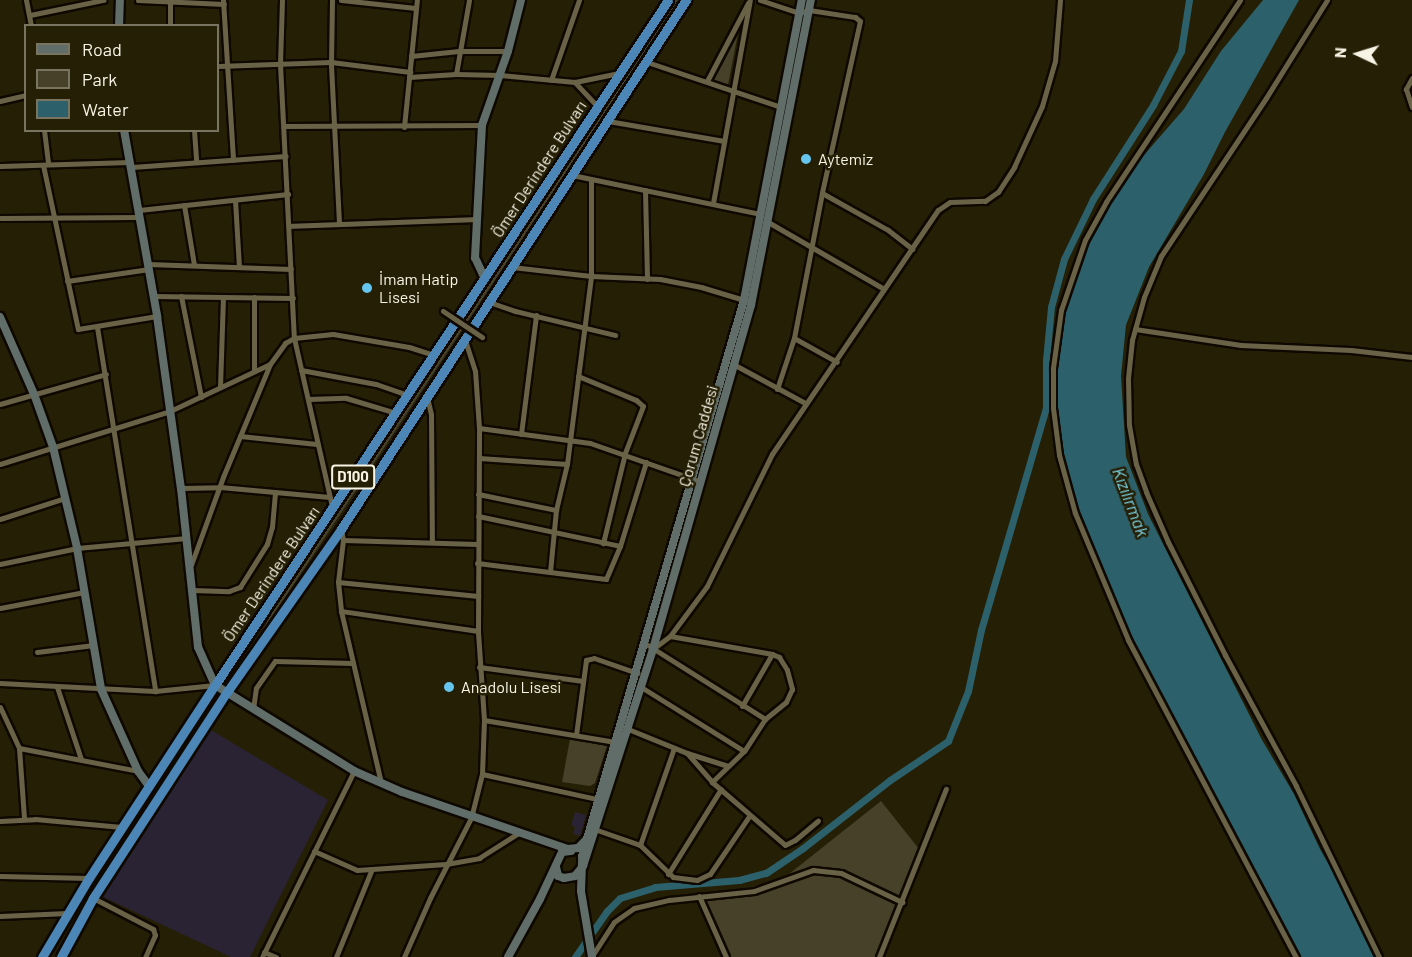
<!DOCTYPE html>
<meta charset="utf-8">
<style>
body{margin:0}
#map{position:relative;width:1412px;height:957px;overflow:hidden;background:#251f05;font-family:Barlow,sans-serif}
div>[style]{position:absolute}
[style*='--x']{left:calc(var(--x)*1px);top:calc(var(--y)*1px);width:calc(var(--w)*1px);rotate:calc(var(--a)*1deg)}
.industrial>*{inset:0;background:#292333}
.green>*{inset:0;background:#47412a}
.water>*{inset:0;background:#2c606a}
.canal>*{height:7px;margin:-3.5px;padding:0 3.5px;transform-origin:3.5px;border-radius:3.5px;background:#2c606a}
.roads{filter:drop-shadow(2px 0 #0e0800) drop-shadow(-2px 0 #0e0800) drop-shadow(0 2px #0e0800) drop-shadow(0 -2px #0e0800)}
.street>*{height:5px;margin:-2.5px;padding:0 2.5px;transform-origin:2.5px;border-radius:2.5px;background:#696246}
.secondary>*{height:8px;margin:-4px;padding:0 4px;transform-origin:4px;border-radius:4px;background:#606d68}
.highway>*{height:9px;margin:-4.5px;padding:0 4.5px;transform-origin:4.5px;border-radius:4.5px;background:#4c86b6}
.bridges{filter:drop-shadow(2px 0 #0e0800) drop-shadow(-2px 0 #0e0800) drop-shadow(0 2px #0e0800) drop-shadow(0 -2px #0e0800)}
.street-bridge>*{height:5px;margin:-2.5px;padding:0 2.5px;transform-origin:2.5px;border-radius:2.5px;background:#696246}
.dots>*{width:16px;height:16px;translate:-50% -50%;box-sizing:border-box;border:3px solid #251f05;border-radius:50%}
span{translate:-50% -50%;white-space:nowrap;text-align:center;line-height:1.15;-webkit-text-stroke:5px #251f05;paint-order:stroke}
.shield-label span{padding:2px 4px;background:#251f05;border:2px solid;border-radius:4px;-webkit-text-stroke-width:0}
.shield-label{font-size:15px;color:#f8f4e5;font-weight:700}
.poi-label{font-size:16px;color:#f8f4e5}
.left{translate:0 -50%;text-align:left}
.street-label{font-size:16px;color:#f8f4e5}
.water-label{font-size:18px;color:#78cfe1;font-style:italic}
.legend{position:absolute;left:24px;top:24px;width:195px;height:108px;box-sizing:border-box;background:#251f05;border:2px solid #79745f;margin:0;padding:8px 10px;list-style:none;font-size:18px;color:#f8f4e5}
.legend li{display:flex;align-items:center;gap:12px;height:30px}
.legend b{width:30px;border:2px solid #79745f}
.north{position:absolute;left:1328px;top:24px;width:60px;height:60px;-webkit-text-stroke:4px #251f05;paint-order:stroke;rotate:274deg;font-size:16px;font-weight:700;line-height:24px;text-align:center;color:#f8f4e5}
.north::after{content:'';display:block;margin:auto;width:21px;height:27px;background:#f8f4e5;clip-path:polygon(50% 0,100% 100%,50% 72%,0 100%)}
</style>
<div id="map">
<div class="industrial">
<div style="clip-path:polygon(211px 730px,328px 800px,250px 957px,231px 957px,99px 895px)"></div>
<div style="clip-path:polygon(575px 812px,586px 815px,580px 836px,573px 834px,575px 827px,571px 825px)"></div>
</div>
<div class="green">
<div style="clip-path:polygon(673px 0,680px 0,257px 640px,277px 603px)"></div>
<div style="clip-path:polygon(739px 28px,728px 85px,710px 79px)"></div>
<div style="clip-path:polygon(570px 739px,607px 746px,595px 783px,590px 786px,562px 782px)"></div>
<div style="clip-path:polygon(881px 801px,919px 849px,876px 957px,726px 957px,699px 896px,747px 888px,784px 878px)"></div>
</div>
<div class="water">
<div style="clip-path:polygon(1263px 0,1299px 0,1225px 132px,1204px 174px,1149px 267px,1126px 325px,1121px 376px,1126px 457px,1148px 514px,1262px 740px,1294px 794px,1320px 849px,1339px 882px,1374px 957px,1296px 957px,1128px 640px,1066px 483px,1053px 408px,1058px 327px,1076px 261px,1117px 186px,1184px 109px,1221px 51px)"></div>
</div>
<div class="canal">
<div style="--x:575;--y:957;--w:56;--a:-55.2"></div>
<div style="--x:607;--y:911;--w:18;--a:-45"></div>
<div style="--x:620;--y:898;--w:37;--a:-17"></div>
<div style="--x:655;--y:887;--w:84;--a:-4.8"></div>
<div style="--x:739;--y:880;--w:28;--a:-15"></div>
<div style="--x:766;--y:873;--w:45;--a:-34"></div>
<div style="--x:803;--y:848;--w:110;--a:-38"></div>
<div style="--x:890;--y:780;--w:70;--a:-33.9"></div>
<div style="--x:948;--y:741;--w:54;--a:-68.2"></div>
<div style="--x:968;--y:691;--w:62;--a:-78"></div>
<div style="--x:981;--y:630;--w:232;--a:-73.7"></div>
<div style="--x:1046;--y:407;--w:47;--a:-90"></div>
<div style="--x:1046;--y:360;--w:53;--a:-84.6"></div>
<div style="--x:1051;--y:307;--w:50;--a:-74.8"></div>
<div style="--x:1064;--y:259;--w:67;--a:-64.2"></div>
<div style="--x:1093;--y:199;--w:112;--a:-57.4"></div>
<div style="--x:1153;--y:105;--w:61;--a:-62.6"></div>
<div style="--x:1181;--y:51;--w:52;--a:-81.1"></div>
</div>
<div class="roads">
<div class="street">
<div style="--x:26;--y:0;--w:26;--a:79"></div>
<div style="--x:138;--y:0;--w:86;--a:2.7"></div>
<div style="--x:223;--y:0;--w:160;--a:86.4"></div>
<div style="--x:282;--y:0;--w:64;--a:91.8"></div>
<div style="--x:280;--y:64;--w:274;--a:87.1"></div>
<div style="--x:294;--y:338;--w:173;--a:77.3"></div>
<div style="--x:332;--y:0;--w:65;--a:90.9"></div>
<div style="--x:331;--y:65;--w:159;--a:87.1"></div>
<div style="--x:341;--y:0;--w:75;--a:6.1"></div>
<div style="--x:760;--y:0;--w:41;--a:18.4"></div>
<div style="--x:799;--y:13;--w:10;--a:-17"></div>
<div style="--x:809;--y:10;--w:47;--a:8.7"></div>
<div style="--x:855;--y:17;--w:6;--a:39"></div>
<div style="--x:860;--y:21;--w:176;--a:102.5"></div>
<div style="--x:822;--y:193;--w:76;--a:29.3"></div>
<div style="--x:888;--y:230;--w:31;--a:38"></div>
<div style="--x:1240;--y:0;--w:242;--a:123.6"></div>
<div style="--x:1106;--y:202;--w:43;--a:118.9"></div>
<div style="--x:1085;--y:240;--w:74;--a:108.9"></div>
<div style="--x:1061;--y:310;--w:59;--a:97.9"></div>
<div style="--x:1053;--y:368;--w:40;--a:90"></div>
<div style="--x:1053;--y:408;--w:47;--a:82.7"></div>
<div style="--x:1059;--y:455;--w:60;--a:74.6"></div>
<div style="--x:1075;--y:513;--w:138;--a:67.3"></div>
<div style="--x:1128;--y:640;--w:359;--a:62.1"></div>
<div style="--x:1327;--y:0;--w:115;--a:121.9"></div>
<div style="--x:1266;--y:98;--w:190;--a:123.6"></div>
<div style="--x:1161;--y:256;--w:44;--a:112.5"></div>
<div style="--x:1144;--y:297;--w:45;--a:105.6"></div>
<div style="--x:1132;--y:340;--w:39;--a:96"></div>
<div style="--x:1128;--y:379;--w:46;--a:88.8"></div>
<div style="--x:1129;--y:425;--w:40;--a:80"></div>
<div style="--x:1136;--y:464;--w:30;--a:70"></div>
<div style="--x:1146;--y:492;--w:55;--a:66.3"></div>
<div style="--x:1168;--y:542;--w:127;--a:63.2"></div>
<div style="--x:1225;--y:655;--w:149;--a:61.5"></div>
<div style="--x:1296;--y:786;--w:190;--a:64.1"></div>
<div style="--x:170;--y:1;--w:25;--a:90"></div>
<div style="--x:30;--y:15;--w:75;--a:-11.6"></div>
<div style="--x:411;--y:56;--w:48;--a:-5.9"></div>
<div style="--x:459;--y:51;--w:49;--a:0"></div>
<div style="--x:647;--y:62;--w:141;--a:18.6"></div>
<div style="--x:218;--y:66;--w:113;--a:-2"></div>
<div style="--x:331;--y:62;--w:80;--a:7.2"></div>
<div style="--x:456;--y:74;--w:75;--a:-80"></div>
<div style="--x:409;--y:77;--w:47;--a:-3.7"></div>
<div style="--x:456;--y:74;--w:44;--a:1.3"></div>
<div style="--x:500;--y:75;--w:75;--a:5.3"></div>
<div style="--x:1412;--y:78;--w:13;--a:119"></div>
<div style="--x:1406;--y:89;--w:19;--a:72"></div>
<div style="--x:551;--y:80;--w:85;--a:-70.7"></div>
<div style="--x:707;--y:81;--w:88;--a:-62.3"></div>
<div style="--x:0;--y:101;--w:27;--a:-13"></div>
<div style="--x:597;--y:106;--w:33;--a:-133"></div>
<div style="--x:575;--y:82;--w:45;--a:-11.6"></div>
<div style="--x:608;--y:121;--w:118;--a:9.8"></div>
<div style="--x:285;--y:126;--w:197;--a:-0.3"></div>
<div style="--x:404;--y:127;--w:128;--a:-84.2"></div>
<div style="--x:44;--y:130;--w:34;--a:83"></div>
<div style="--x:194;--y:130;--w:32;--a:86"></div>
<div style="--x:43;--y:165;--w:168;--a:78"></div>
<div style="--x:78;--y:329;--w:80;--a:-9.3"></div>
<div style="--x:0;--y:166;--w:130;--a:-1.8"></div>
<div style="--x:132;--y:167;--w:154;--a:-4.1"></div>
<div style="--x:572;--y:175;--w:193;--a:11.7"></div>
<div style="--x:645;--y:190;--w:89;--a:88.7"></div>
<div style="--x:235;--y:200;--w:67;--a:86.6"></div>
<div style="--x:713;--y:203;--w:206;--a:-79.7"></div>
<div style="--x:184;--y:205;--w:61;--a:80.5"></div>
<div style="--x:139;--y:210;--w:150;--a:-6.1"></div>
<div style="--x:0;--y:218;--w:140;--a:-0.4"></div>
<div style="--x:768;--y:222;--w:134;--a:30"></div>
<div style="--x:289;--y:226;--w:187;--a:-2.1"></div>
<div style="--x:148;--y:264;--w:143;--a:2"></div>
<div style="--x:512;--y:267;--w:80;--a:6.5"></div>
<div style="--x:591;--y:276;--w:69;--a:2.5"></div>
<div style="--x:660;--y:279;--w:42;--a:11"></div>
<div style="--x:701;--y:287;--w:45;--a:16.8"></div>
<div style="--x:67;--y:281;--w:83;--a:-8.3"></div>
<div style="--x:153;--y:296;--w:140;--a:0.8"></div>
<div style="--x:181;--y:296;--w:103;--a:78.8"></div>
<div style="--x:489;--y:302;--w:28;--a:19"></div>
<div style="--x:515;--y:311;--w:103;--a:13.5"></div>
<div style="--x:97;--y:327;--w:369;--a:80.9"></div>
<div style="--x:1135;--y:329;--w:107;--a:8.6"></div>
<div style="--x:1241;--y:345;--w:110;--a:2.6"></div>
<div style="--x:1351;--y:350;--w:61;--a:6.5"></div>
<div style="--x:794;--y:338;--w:148;--a:-79.1"></div>
<div style="--x:733;--y:364;--w:82;--a:28.4"></div>
<div style="--x:301;--y:370;--w:76;--a:10.6"></div>
<div style="--x:376;--y:384;--w:34;--a:19"></div>
<div style="--x:254;--y:371;--w:74;--a:-90"></div>
<div style="--x:578;--y:376;--w:63;--a:22.5"></div>
<div style="--x:636;--y:400;--w:9;--a:41"></div>
<div style="--x:643;--y:406;--w:50;--a:111"></div>
<div style="--x:625;--y:453;--w:93;--a:103.7"></div>
<div style="--x:220;--y:387;--w:90;--a:-88.1"></div>
<div style="--x:777;--y:389;--w:54;--a:-71.6"></div>
<div style="--x:794;--y:338;--w:49;--a:29.2"></div>
<div style="--x:427;--y:397;--w:17;--a:77"></div>
<div style="--x:431;--y:414;--w:128;--a:89.6"></div>
<div style="--x:308;--y:399;--w:38;--a:-2"></div>
<div style="--x:346;--y:398;--w:52;--a:16.7"></div>
<div style="--x:0;--y:404;--w:110;--a:-15.8"></div>
<div style="--x:479;--y:428;--w:112;--a:7.7"></div>
<div style="--x:590;--y:443;--w:115;--a:19.2"></div>
<div style="--x:521;--y:434;--w:120;--a:-82.8"></div>
<div style="--x:240;--y:436;--w:77;--a:5.9"></div>
<div style="--x:479;--y:458;--w:88;--a:3.9"></div>
<div style="--x:0;--y:464;--w:178;--a:-17.3"></div>
<div style="--x:170;--y:411;--w:110;--a:-25.2"></div>
<div style="--x:181;--y:488;--w:39;--a:-1"></div>
<div style="--x:220;--y:487;--w:110;--a:5.2"></div>
<div style="--x:478;--y:494;--w:80;--a:11.6"></div>
<div style="--x:478;--y:516;--w:145;--a:11.9"></div>
<div style="--x:0;--y:519;--w:68;--a:-17.9"></div>
<div style="--x:341;--y:529;--w:11;--a:80"></div>
<div style="--x:343;--y:540;--w:42;--a:96.8"></div>
<div style="--x:338;--y:582;--w:29;--a:84"></div>
<div style="--x:341;--y:611;--w:177;--a:76.9"></div>
<div style="--x:343;--y:540;--w:134;--a:1.7"></div>
<div style="--x:477;--y:563;--w:130;--a:7.1"></div>
<div style="--x:606;--y:579;--w:36;--a:-67"></div>
<div style="--x:620;--y:546;--w:88;--a:-72.8"></div>
<div style="--x:0;--y:564;--w:79;--a:-11.7"></div>
<div style="--x:77;--y:548;--w:110;--a:-5.2"></div>
<div style="--x:191;--y:565;--w:94;--a:-70"></div>
<div style="--x:223;--y:477;--w:122;--a:-67.4"></div>
<div style="--x:270;--y:364;--w:26;--a:-54"></div>
<div style="--x:285;--y:343;--w:10;--a:-29"></div>
<div style="--x:294;--y:338;--w:39;--a:-6"></div>
<div style="--x:333;--y:334;--w:77;--a:9.7"></div>
<div style="--x:409;--y:347;--w:25;--a:18"></div>
<div style="--x:550;--y:572;--w:62;--a:-84.5"></div>
<div style="--x:556;--y:510;--w:47;--a:-76.6"></div>
<div style="--x:567;--y:464;--w:190;--a:-82.7"></div>
<div style="--x:591;--y:276;--w:97;--a:-90"></div>
<div style="--x:338;--y:582;--w:141;--a:5.7"></div>
<div style="--x:193;--y:590;--w:36;--a:2"></div>
<div style="--x:229;--y:591;--w:12;--a:-20"></div>
<div style="--x:240;--y:587;--w:51;--a:-57.9"></div>
<div style="--x:267;--y:544;--w:18;--a:-74"></div>
<div style="--x:272;--y:527;--w:35;--a:-85"></div>
<div style="--x:0;--y:608;--w:86;--a:-10.7"></div>
<div style="--x:341;--y:611;--w:138;--a:8.3"></div>
<div style="--x:670;--y:636;--w:104;--a:10"></div>
<div style="--x:772;--y:654;--w:8;--a:23"></div>
<div style="--x:779;--y:657;--w:15;--a:58"></div>
<div style="--x:787;--y:670;--w:20;--a:75"></div>
<div style="--x:792;--y:689;--w:14;--a:115"></div>
<div style="--x:786;--y:702;--w:27;--a:141"></div>
<div style="--x:765;--y:719;--w:38;--a:123"></div>
<div style="--x:744;--y:751;--w:45;--a:135.9"></div>
<div style="--x:646;--y:644;--w:141;--a:32.2"></div>
<div style="--x:654;--y:648;--w:20;--a:-37"></div>
<div style="--x:670;--y:636;--w:62;--a:-53.5"></div>
<div style="--x:707;--y:586;--w:147;--a:-63.8"></div>
<div style="--x:772;--y:454;--w:295;--a:-55.8"></div>
<div style="--x:938;--y:210;--w:14;--a:-34"></div>
<div style="--x:950;--y:202;--w:35;--a:-2"></div>
<div style="--x:985;--y:201;--w:16;--a:-35"></div>
<div style="--x:998;--y:192;--w:30;--a:-57"></div>
<div style="--x:1014;--y:167;--w:67;--a:-65.3"></div>
<div style="--x:1042;--y:106;--w:47;--a:-73.9"></div>
<div style="--x:1055;--y:61;--w:61;--a:-85.3"></div>
<div style="--x:37;--y:652;--w:57;--a:-7"></div>
<div style="--x:479;--y:667;--w:105;--a:7.7"></div>
<div style="--x:0;--y:683;--w:155;--a:3"></div>
<div style="--x:155;--y:691;--w:60;--a:-5.7"></div>
<div style="--x:57;--y:687;--w:76;--a:71.6"></div>
<div style="--x:641;--y:687;--w:121;--a:31.9"></div>
<div style="--x:742;--y:706;--w:60;--a:-60"></div>
<div style="--x:0;--y:707;--w:45;--a:65.1"></div>
<div style="--x:19;--y:748;--w:121;--a:10.9"></div>
<div style="--x:253;--y:709;--w:21;--a:-82"></div>
<div style="--x:256;--y:688;--w:33;--a:-55"></div>
<div style="--x:275;--y:661;--w:78;--a:1.5"></div>
<div style="--x:484;--y:720;--w:133;--a:9.5"></div>
<div style="--x:628;--y:729;--w:64;--a:22.1"></div>
<div style="--x:687;--y:753;--w:43;--a:17.6"></div>
<div style="--x:576;--y:735;--w:76;--a:-82.4"></div>
<div style="--x:586;--y:660;--w:8;--a:-14"></div>
<div style="--x:594;--y:658;--w:46;--a:19.2"></div>
<div style="--x:19;--y:748;--w:70;--a:85.9"></div>
<div style="--x:687;--y:753;--w:38;--a:49"></div>
<div style="--x:712;--y:782;--w:96;--a:40.8"></div>
<div style="--x:785;--y:845;--w:11;--a:-27"></div>
<div style="--x:795;--y:840;--w:30;--a:-40"></div>
<div style="--x:482;--y:774;--w:118;--a:12.3"></div>
<div style="--x:0;--y:821;--w:35;--a:-3"></div>
<div style="--x:35;--y:819;--w:87;--a:5.3"></div>
<div style="--x:597;--y:830;--w:46;--a:19.2"></div>
<div style="--x:640;--y:845;--w:46;--a:44.1"></div>
<div style="--x:673;--y:877;--w:24;--a:7"></div>
<div style="--x:697;--y:880;--w:14;--a:-25"></div>
<div style="--x:710;--y:874;--w:71;--a:-55.9"></div>
<div style="--x:640;--y:845;--w:103;--a:-70.7"></div>
<div style="--x:314;--y:851;--w:47;--a:23.8"></div>
<div style="--x:357;--y:870;--w:89;--a:-3.9"></div>
<div style="--x:446;--y:864;--w:34;--a:-10"></div>
<div style="--x:479;--y:858;--w:45;--a:-32.3"></div>
<div style="--x:668;--y:874;--w:100;--a:-58.1"></div>
<div style="--x:0;--y:876;--w:89;--a:1.3"></div>
<div style="--x:699;--y:896;--w:67;--a:66.1"></div>
<div style="--x:93;--y:898;--w:68;--a:27.3"></div>
<div style="--x:153;--y:929;--w:6;--a:72"></div>
<div style="--x:155;--y:935;--w:24;--a:114"></div>
<div style="--x:0;--y:916;--w:67;--a:-2.6"></div>
<div style="--x:264;--y:952;--w:13;--a:23"></div>
<div style="--x:592;--y:956;--w:40;--a:-57.1"></div>
<div style="--x:614;--y:922;--w:24;--a:-35"></div>
<div style="--x:634;--y:908;--w:36;--a:-13"></div>
<div style="--x:669;--y:900;--w:85;--a:-6"></div>
<div style="--x:754;--y:891;--w:63;--a:-19.6"></div>
<div style="--x:813;--y:870;--w:28;--a:6"></div>
<div style="--x:841;--y:873;--w:68;--a:25.4"></div>
<div style="--x:262;--y:957;--w:208;--a:-63.7"></div>
<div style="--x:336;--y:957;--w:95;--a:-67.8"></div>
<div style="--x:404;--y:957;--w:64;--a:-66.2"></div>
<div style="--x:430;--y:898;--w:90;--a:-62.9"></div>
<div style="--x:471;--y:818;--w:45;--a:-76"></div>
<div style="--x:482;--y:774;--w:54;--a:-87.9"></div>
<div style="--x:484;--y:720;--w:89;--a:-93.9"></div>
<div style="--x:478;--y:631;--w:203;--a:-89.7"></div>
<div style="--x:479;--y:428;--w:57;--a:-94"></div>
<div style="--x:475;--y:371;--w:33;--a:-108"></div>
<div style="--x:879;--y:957;--w:181;--a:-68.3"></div>
</div>
<div class="secondary">
<div style="--x:119;--y:26;--w:26;--a:-88"></div>
<div style="--x:124;--y:130;--w:189;--a:79.9"></div>
<div style="--x:157;--y:316;--w:174;--a:82.1"></div>
<div style="--x:181;--y:488;--w:160;--a:83.9"></div>
<div style="--x:198;--y:647;--w:42;--a:65.9"></div>
<div style="--x:215;--y:685;--w:163;--a:31.7"></div>
<div style="--x:354;--y:771;--w:52;--a:23.6"></div>
<div style="--x:402;--y:792;--w:176;--a:19"></div>
<div style="--x:568;--y:849;--w:10;--a:-6"></div>
<div style="--x:578;--y:848;--w:10;--a:-45"></div>
<div style="--x:485;--y:279;--w:23;--a:-115"></div>
<div style="--x:475;--y:258;--w:133;--a:-87"></div>
<div style="--x:482;--y:125;--w:78;--a:-70.6"></div>
<div style="--x:508;--y:51;--w:53;--a:-75.7"></div>
<div style="--x:0;--y:317;--w:84;--a:66.2"></div>
<div style="--x:34;--y:394;--w:56;--a:70.3"></div>
<div style="--x:53;--y:447;--w:104;--a:76.6"></div>
<div style="--x:77;--y:548;--w:143;--a:80.3"></div>
<div style="--x:101;--y:689;--w:90;--a:65.7"></div>
<div style="--x:138;--y:771;--w:19;--a:54"></div>
<div style="--x:556;--y:867;--w:9;--a:77"></div>
<div style="--x:558;--y:876;--w:6;--a:18"></div>
<div style="--x:564;--y:878;--w:11;--a:-10"></div>
<div style="--x:575;--y:876;--w:13;--a:-51"></div>
<div style="--x:583;--y:866;--w:228;--a:-72.1"></div>
<div style="--x:653;--y:649;--w:358;--a:-74.1"></div>
<div style="--x:751;--y:305;--w:311;--a:-78.9"></div>
<div style="--x:508;--y:957;--w:66;--a:-61.1"></div>
<div style="--x:540;--y:899;--w:52;--a:-64.9"></div>
<div style="--x:562;--y:852;--w:9;--a:-6"></div>
<div style="--x:592;--y:957;--w:67;--a:-99.5"></div>
<div style="--x:581;--y:891;--w:35;--a:-88"></div>
<div style="--x:582;--y:856;--w:579;--a:-73.76"></div>
<div style="--x:744;--y:300;--w:306;--a:-79.1"></div>
</div>
<div class="highway">
<div style="--x:42;--y:957;--w:92;--a:-59.3"></div>
<div style="--x:89;--y:878;--w:230;--a:-56.9"></div>
<div style="--x:215;--y:685;--w:821;--a:-56.52"></div>
<div style="--x:61;--y:957;--w:67;--a:-61.5"></div>
<div style="--x:93;--y:898;--w:246;--a:-57"></div>
<div style="--x:227;--y:692;--w:199;--a:-55"></div>
<div style="--x:341;--y:529;--w:632;--a:-56.89"></div>
</div>
</div>
<div class="bridges">
<div class="street-bridge">
<div style="--x:443;--y:311;--w:47;--a:33.7"></div>
</div>
</div>
<div class="dots">
<div style="left:806px;top:159px;background:#65c5ee"></div>
<div style="left:367px;top:288px;background:#65c5ee"></div>
<div style="left:449px;top:687px;background:#65c5ee"></div>
</div>
<div class="shield-label">
<span style="left:353px;top:477px">D100</span>
</div>
<div class="poi-label">
<span class="left" style="left:818px;top:159px">Aytemiz</span>
<span class="left" style="left:379px;top:288px">İmam Hatip<br>Lisesi</span>
<span class="left" style="left:461px;top:687px">Anadolu Lisesi</span>
</div>
<div class="street-label">
<span style="left:539px;top:169px;rotate:-57deg">Ömer Derindere Bulvarı</span>
<span style="left:698px;top:436px;rotate:-74deg">Çorum Caddesi</span>
<span style="left:271px;top:574px;rotate:-56deg">Ömer Derindere Bulvarı</span>
</div>
<div class="water-label">
<span style="left:1131px;top:502px;rotate:69deg">Kızılırmak</span>
</div>
<ul class="legend">
<li><b style="height:8px;background:#606d68"></b>Road</li>
<li><b style="height:16px;background:#47412a"></b>Park</li>
<li><b style="height:16px;background:#2c606a"></b>Water</li>
</ul>
<div class="north">N</div>
</div>
